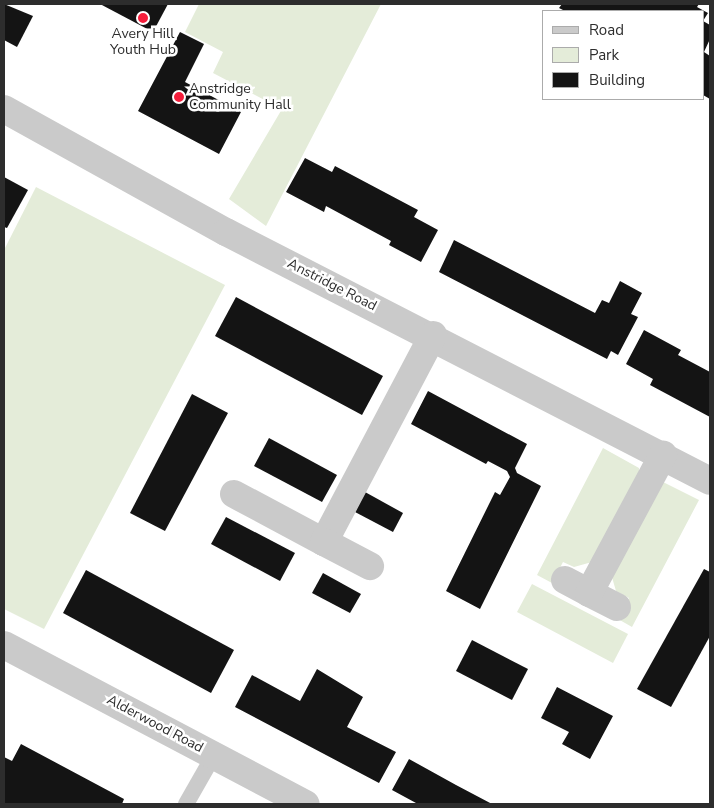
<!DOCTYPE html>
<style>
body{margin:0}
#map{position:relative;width:714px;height:808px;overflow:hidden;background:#fff;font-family:"Nunito Sans",sans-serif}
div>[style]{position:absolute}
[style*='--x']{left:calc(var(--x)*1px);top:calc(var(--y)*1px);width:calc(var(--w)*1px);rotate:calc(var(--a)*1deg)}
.green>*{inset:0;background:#e4ecd9}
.building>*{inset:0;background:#141414}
.service>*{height:16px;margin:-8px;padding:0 8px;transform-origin:8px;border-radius:8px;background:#cacaca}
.minor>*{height:28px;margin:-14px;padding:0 14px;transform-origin:14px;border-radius:14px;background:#cacaca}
.dots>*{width:14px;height:14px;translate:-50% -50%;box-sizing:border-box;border:2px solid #fff;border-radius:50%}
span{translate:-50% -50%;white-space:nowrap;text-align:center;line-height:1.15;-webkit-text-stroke:5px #fff;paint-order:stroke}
.poi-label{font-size:14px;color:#2d2d2d}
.left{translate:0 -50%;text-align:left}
.street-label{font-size:14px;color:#2d2d2d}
.frame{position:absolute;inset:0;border:5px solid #2d2d2d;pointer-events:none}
.legend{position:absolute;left:542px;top:10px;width:162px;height:90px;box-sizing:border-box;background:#fff;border:1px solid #ababab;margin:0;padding:6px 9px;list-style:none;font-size:15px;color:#2d2d2d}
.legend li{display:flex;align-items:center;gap:10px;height:25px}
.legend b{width:25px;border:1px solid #ababab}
</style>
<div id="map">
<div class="green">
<div style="clip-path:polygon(199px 4px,381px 4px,266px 226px,229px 199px,282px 109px,213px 73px,223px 52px,185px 32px)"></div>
<div style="clip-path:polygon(36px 187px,225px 285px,44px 629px,4px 609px,4px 250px)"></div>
<div style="clip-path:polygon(603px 448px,639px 468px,639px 473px,592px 562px,574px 567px,563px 562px,552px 583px,537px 575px)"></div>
<div style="clip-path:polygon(663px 482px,699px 500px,632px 627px,618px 619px,629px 598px,616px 591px,611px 574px)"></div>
<div style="clip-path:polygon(532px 584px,628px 634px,613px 663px,517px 612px)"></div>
</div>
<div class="building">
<div style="clip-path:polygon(4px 4px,33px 16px,17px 47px,4px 40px)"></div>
<div style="clip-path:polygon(100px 4px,168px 4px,153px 32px)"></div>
<div style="clip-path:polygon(562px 4px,699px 4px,697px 7px,708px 13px,703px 21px,710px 25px,710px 39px,704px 52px,710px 56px,710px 99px,703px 95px,703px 11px,565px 11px,559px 8px)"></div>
<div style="clip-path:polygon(180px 32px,204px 44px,185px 82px,241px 112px,219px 154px,138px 111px)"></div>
<div style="clip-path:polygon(305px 158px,332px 172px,335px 166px,418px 210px,414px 217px,438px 230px,421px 262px,389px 245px,391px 241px,326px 206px,324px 212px,286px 192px)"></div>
<div style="clip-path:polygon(4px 177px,28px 190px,7px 228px,4px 227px)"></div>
<div style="clip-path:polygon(454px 240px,595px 313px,602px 300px,609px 303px,620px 281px,642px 293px,631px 314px,638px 317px,618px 355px,611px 351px,607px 359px,439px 272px)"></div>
<div style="clip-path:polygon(236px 297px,383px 376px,362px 415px,215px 336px)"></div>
<div style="clip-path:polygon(644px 330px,681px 350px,678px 355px,710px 372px,710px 417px,650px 385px,653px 379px,626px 364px)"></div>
<div style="clip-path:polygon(428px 391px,527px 444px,515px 468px,517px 473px,541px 486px,480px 609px,446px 591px,495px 492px,500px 495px,510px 477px,507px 471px,488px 461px,486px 464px,411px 424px)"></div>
<div style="clip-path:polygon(192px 394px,228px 413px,165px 531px,130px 513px)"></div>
<div style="clip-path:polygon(269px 438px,337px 475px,322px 502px,254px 466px)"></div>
<div style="clip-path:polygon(365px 492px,403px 513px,393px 532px,355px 512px)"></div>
<div style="clip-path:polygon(226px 517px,295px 553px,280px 581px,211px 544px)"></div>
<div style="clip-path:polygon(704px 569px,710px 572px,710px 636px,671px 707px,637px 689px)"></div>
<div style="clip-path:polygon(86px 570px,234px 650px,211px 693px,63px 613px)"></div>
<div style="clip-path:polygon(323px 573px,361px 594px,350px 613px,312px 593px)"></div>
<div style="clip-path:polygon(472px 640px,528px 669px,512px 700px,456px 671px)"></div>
<div style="clip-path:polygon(317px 669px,363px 697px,347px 727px,396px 752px,379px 783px,235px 707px,252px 675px,300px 701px)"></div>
<div style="clip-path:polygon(557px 687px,613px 716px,590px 759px,562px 744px,569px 732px,541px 718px)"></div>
<div style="clip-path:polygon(21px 744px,124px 799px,122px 804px,4px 804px,4px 757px,12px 761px)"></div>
<div style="clip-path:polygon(409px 759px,456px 785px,492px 804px,416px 803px,392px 790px)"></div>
</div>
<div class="service">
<div style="--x:186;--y:804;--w:56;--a:-60.3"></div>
</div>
<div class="minor">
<div style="--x:4;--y:109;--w:254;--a:29"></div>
<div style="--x:226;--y:232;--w:544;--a:27.22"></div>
<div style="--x:234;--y:494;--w:102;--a:28.1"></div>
<div style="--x:324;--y:542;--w:234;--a:-62.2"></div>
<div style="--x:324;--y:542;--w:52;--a:27.6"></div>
<div style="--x:565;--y:580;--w:27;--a:28"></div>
<div style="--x:617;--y:607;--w:31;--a:-153"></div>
<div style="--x:589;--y:593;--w:157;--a:-61.8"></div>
<div style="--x:4;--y:645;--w:341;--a:27.8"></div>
</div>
<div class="dots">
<div style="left:143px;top:18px;background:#f51d3b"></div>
<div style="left:179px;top:97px;background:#f51d3b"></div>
</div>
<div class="poi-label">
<span style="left:143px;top:42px">Avery Hill<br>Youth Hub</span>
<span class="left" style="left:189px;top:97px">Anstridge<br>Community Hall</span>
</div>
<div class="street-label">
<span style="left:332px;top:285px;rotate:27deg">Anstridge Road</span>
<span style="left:155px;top:724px;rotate:28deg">Alderwood Road</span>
</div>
<div class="frame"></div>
<ul class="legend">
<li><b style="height:6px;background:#cacaca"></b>Road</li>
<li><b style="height:14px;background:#e4ecd9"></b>Park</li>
<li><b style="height:14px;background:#141414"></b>Building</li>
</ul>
</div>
